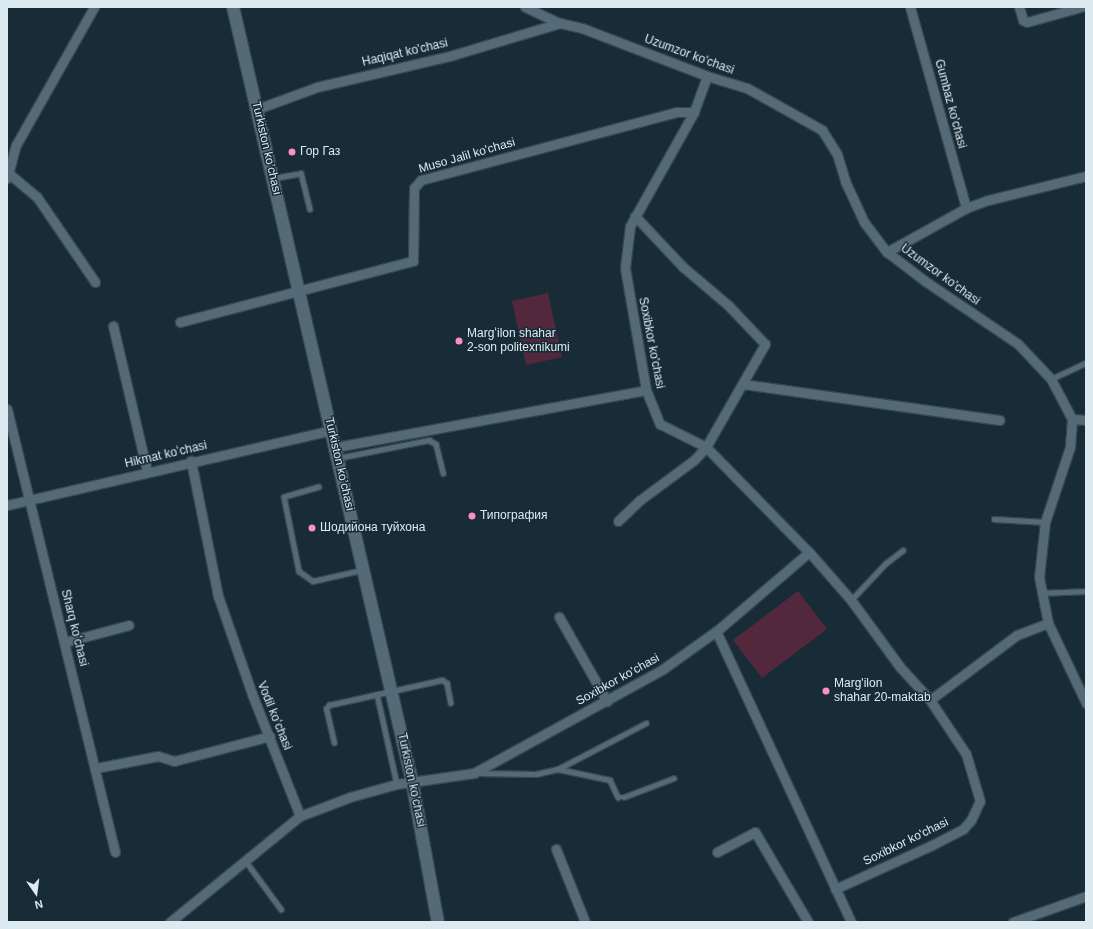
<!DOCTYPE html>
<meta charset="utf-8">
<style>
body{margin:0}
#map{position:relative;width:1093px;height:929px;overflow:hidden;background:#172c36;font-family:Arial,sans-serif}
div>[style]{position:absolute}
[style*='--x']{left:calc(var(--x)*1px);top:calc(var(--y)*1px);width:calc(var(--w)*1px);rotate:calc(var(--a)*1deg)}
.green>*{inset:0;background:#54283c}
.roads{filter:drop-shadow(1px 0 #374751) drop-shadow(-1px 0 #374751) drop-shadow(0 1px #374751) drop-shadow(0 -1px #374751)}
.lane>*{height:4.5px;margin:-2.25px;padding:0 2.25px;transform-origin:2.25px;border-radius:2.25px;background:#546b77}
.street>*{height:9px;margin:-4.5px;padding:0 4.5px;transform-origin:4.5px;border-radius:4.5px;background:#546b77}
.secondary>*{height:12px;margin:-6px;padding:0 6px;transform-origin:6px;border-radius:6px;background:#546b77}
.dots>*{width:11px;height:11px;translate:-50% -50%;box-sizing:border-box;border:2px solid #172c36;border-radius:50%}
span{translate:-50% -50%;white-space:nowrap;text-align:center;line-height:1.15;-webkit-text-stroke:3px #172c36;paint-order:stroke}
.street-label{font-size:12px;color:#deeaf1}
.poi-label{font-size:12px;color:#deeaf1}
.left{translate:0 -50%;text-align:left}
.frame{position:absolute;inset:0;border:8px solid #deeaf1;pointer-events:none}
.north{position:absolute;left:16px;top:873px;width:40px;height:40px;-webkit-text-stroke:3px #172c36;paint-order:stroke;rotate:166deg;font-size:11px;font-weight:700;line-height:16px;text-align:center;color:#deeaf1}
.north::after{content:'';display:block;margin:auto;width:14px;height:18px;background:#deeaf1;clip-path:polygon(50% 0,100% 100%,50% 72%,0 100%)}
</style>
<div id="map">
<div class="green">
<div style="clip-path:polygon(548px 293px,562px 357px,526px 365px,512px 301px)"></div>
<div style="clip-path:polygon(798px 591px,827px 629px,762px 678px,733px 640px)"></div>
</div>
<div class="roads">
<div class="lane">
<div style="--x:274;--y:178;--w:27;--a:-10"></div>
<div style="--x:301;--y:173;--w:37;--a:76"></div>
<div style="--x:1051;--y:379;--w:38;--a:-25"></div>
<div style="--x:338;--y:458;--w:93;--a:-11.2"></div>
<div style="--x:429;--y:440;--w:8;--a:30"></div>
<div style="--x:436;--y:444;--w:30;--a:76"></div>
<div style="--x:319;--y:487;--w:36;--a:164"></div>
<div style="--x:284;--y:497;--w:76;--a:78.5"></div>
<div style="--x:299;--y:571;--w:17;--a:36"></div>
<div style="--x:313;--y:581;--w:50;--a:-12.7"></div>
<div style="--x:994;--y:519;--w:51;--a:3.4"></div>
<div style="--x:1041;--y:593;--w:45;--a:-2.5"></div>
<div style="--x:851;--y:600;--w:51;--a:-46.6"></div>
<div style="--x:886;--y:563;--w:21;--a:-37"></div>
<div style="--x:377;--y:694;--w:92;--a:77.5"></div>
<div style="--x:334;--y:743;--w:35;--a:-103"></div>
<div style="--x:326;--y:709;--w:5;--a:-53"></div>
<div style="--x:329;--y:705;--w:116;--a:-12.5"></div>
<div style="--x:442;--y:680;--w:6;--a:31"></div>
<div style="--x:447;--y:683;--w:20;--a:79"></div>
<div style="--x:558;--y:769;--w:99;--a:-27.6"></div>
<div style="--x:477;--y:773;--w:59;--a:1"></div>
<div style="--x:536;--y:774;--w:23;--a:-13"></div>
<div style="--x:558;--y:769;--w:53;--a:11.9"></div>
<div style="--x:610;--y:780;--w:19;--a:65"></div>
<div style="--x:618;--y:797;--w:6;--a:0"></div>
<div style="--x:624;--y:797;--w:53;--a:-20.8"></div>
<div style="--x:245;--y:860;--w:61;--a:53.7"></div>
</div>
<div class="street">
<div style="--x:525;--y:7;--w:38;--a:25"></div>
<div style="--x:560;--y:23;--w:23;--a:13"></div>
<div style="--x:582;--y:28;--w:134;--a:21"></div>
<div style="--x:707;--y:76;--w:42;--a:16.7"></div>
<div style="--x:747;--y:88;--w:86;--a:29.2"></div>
<div style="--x:822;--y:130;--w:28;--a:58"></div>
<div style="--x:837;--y:154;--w:28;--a:73"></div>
<div style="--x:845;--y:181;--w:45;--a:65.1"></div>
<div style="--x:864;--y:222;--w:38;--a:53"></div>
<div style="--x:887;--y:252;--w:48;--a:37.3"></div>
<div style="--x:925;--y:281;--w:112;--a:34.1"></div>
<div style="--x:1018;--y:344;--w:48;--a:46.7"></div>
<div style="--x:1051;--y:379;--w:45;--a:62.3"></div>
<div style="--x:1072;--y:419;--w:28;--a:94"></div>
<div style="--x:1070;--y:447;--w:79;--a:108.4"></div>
<div style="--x:1045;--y:522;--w:55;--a:96.2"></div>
<div style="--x:1039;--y:577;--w:47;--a:78.9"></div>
<div style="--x:1048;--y:623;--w:89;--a:64.6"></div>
<div style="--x:910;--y:7;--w:209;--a:74.4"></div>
<div style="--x:1019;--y:7;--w:14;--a:73"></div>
<div style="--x:1023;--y:20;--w:4;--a:27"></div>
<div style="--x:1027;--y:22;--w:56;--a:-15.5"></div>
<div style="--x:707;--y:76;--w:38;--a:110"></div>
<div style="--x:694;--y:112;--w:131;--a:119.3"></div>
<div style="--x:630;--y:226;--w:42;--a:96.8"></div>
<div style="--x:625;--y:268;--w:124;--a:80.2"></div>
<div style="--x:646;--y:390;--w:37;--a:68"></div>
<div style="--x:660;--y:424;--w:51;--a:26.6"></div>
<div style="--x:706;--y:447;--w:147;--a:45.6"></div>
<div style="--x:809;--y:552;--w:64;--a:48.8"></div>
<div style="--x:851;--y:600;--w:83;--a:53.8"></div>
<div style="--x:900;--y:667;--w:45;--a:47.7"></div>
<div style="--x:257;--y:109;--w:64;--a:-20.1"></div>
<div style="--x:317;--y:87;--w:140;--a:-13.2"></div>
<div style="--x:453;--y:55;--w:112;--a:-16.7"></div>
<div style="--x:7;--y:172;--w:39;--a:40"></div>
<div style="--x:37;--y:197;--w:103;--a:55.7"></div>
<div style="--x:7;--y:178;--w:34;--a:-75"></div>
<div style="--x:16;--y:145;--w:159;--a:-60.5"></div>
<div style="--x:887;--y:252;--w:90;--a:-29.1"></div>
<div style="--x:966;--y:208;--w:23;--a:-20"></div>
<div style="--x:988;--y:200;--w:101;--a:-13.8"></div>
<div style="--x:180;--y:322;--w:241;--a:-14.7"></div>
<div style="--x:413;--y:261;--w:73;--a:-89.2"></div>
<div style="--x:414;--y:188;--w:11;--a:-49"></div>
<div style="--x:421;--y:180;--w:264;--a:-14.9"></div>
<div style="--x:676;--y:112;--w:18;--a:0"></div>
<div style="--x:113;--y:326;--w:149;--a:76.8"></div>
<div style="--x:743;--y:384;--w:259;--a:8"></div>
<div style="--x:7;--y:409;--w:456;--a:76.3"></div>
<div style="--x:1072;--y:419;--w:14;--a:4"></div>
<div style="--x:336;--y:447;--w:315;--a:-10.4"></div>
<div style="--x:7;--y:505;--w:333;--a:-13"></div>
<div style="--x:618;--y:521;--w:30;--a:-44"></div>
<div style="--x:640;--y:500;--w:67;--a:-36.5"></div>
<div style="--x:694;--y:460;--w:18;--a:-47"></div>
<div style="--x:706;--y:447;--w:119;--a:-60.2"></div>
<div style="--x:765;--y:344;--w:52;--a:-133.5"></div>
<div style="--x:729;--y:306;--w:60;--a:-139.7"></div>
<div style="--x:683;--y:267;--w:70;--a:-133.3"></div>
<div style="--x:559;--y:617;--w:97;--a:60.3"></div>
<div style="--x:716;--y:631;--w:321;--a:65.1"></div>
<div style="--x:65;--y:642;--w:66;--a:-14.9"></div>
<div style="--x:96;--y:768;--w:63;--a:-11"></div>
<div style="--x:158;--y:756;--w:17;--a:17"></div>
<div style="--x:174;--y:761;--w:99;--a:-14.6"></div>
<div style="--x:300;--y:816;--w:53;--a:-20.8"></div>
<div style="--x:350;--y:797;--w:49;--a:-15.5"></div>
<div style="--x:397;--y:784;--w:78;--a:-8.1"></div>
<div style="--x:474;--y:773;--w:216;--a:-28.8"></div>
<div style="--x:663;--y:669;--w:69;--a:-35.5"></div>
<div style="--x:719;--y:629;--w:118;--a:-40.5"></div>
<div style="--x:556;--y:849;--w:79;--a:68.3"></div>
<div style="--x:717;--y:852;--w:43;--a:-27.8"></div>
<div style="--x:755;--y:832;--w:104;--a:59.5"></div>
<div style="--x:835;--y:889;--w:107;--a:-24.4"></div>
<div style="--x:932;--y:845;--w:35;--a:-27"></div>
<div style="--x:963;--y:829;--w:12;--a:-48"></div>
<div style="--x:971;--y:820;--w:21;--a:-65"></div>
<div style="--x:980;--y:801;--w:49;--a:-106.6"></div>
<div style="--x:966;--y:754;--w:65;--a:-123.7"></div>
<div style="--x:930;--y:700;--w:109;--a:-36.8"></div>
<div style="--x:1017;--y:635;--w:33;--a:-21"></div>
<div style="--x:170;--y:922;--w:168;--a:-39.2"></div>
<div style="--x:300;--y:816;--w:131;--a:-111.5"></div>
<div style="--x:252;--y:694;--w:104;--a:-109.1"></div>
<div style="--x:218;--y:596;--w:138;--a:-101.3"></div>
<div style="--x:1013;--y:922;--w:77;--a:-19.6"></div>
</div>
<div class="secondary">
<div style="--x:233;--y:7;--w:794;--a:76.98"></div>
<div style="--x:412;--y:781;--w:143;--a:79.6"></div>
</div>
</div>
<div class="dots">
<div style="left:292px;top:152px;background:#fd8ebf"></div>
<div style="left:459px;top:341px;background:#fd8ebf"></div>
<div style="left:472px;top:516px;background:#fd8ebf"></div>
<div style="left:312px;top:528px;background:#fd8ebf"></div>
<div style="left:826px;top:691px;background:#fd8ebf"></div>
</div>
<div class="street-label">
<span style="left:405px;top:53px;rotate:-13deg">Haqiqat ko'chasi</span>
<span style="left:689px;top:55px;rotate:20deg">Uzumzor ko'chasi</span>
<span style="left:950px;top:104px;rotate:75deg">Gumbaz ko'chasi</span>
<span style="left:266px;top:148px;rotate:77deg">Turkiston ko’chasi</span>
<span style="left:467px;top:156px;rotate:-16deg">Muso Jalil ko'chasi</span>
<span style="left:940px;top:275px;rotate:36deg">Uzumzor ko'chasi</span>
<span style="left:651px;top:343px;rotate:79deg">Soxibkor ko'chasi</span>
<span style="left:166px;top:455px;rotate:-13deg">Hikmat koʻchasi</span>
<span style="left:339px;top:464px;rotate:77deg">Turkiston ko’chasi</span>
<span style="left:74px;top:628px;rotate:76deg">Sharq koʻchasi</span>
<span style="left:618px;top:680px;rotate:-29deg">Soxibkor ko'chasi</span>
<span style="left:274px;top:716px;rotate:68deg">Vodil koʻchasi</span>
<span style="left:411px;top:780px;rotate:78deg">Turkiston ko’chasi</span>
<span style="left:906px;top:842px;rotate:-26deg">Soxibkor ko'chasi</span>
</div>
<div class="poi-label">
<span class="left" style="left:300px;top:152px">Гор Газ</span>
<span class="left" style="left:467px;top:341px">Margʻilon shahar<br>2-son politexnikumi</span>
<span class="left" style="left:480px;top:516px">Типография</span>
<span class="left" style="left:320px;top:528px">Шодийона туйхона</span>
<span class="left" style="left:834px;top:691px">Marg'ilon<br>shahar 20-maktab</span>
</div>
<div class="frame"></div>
<div class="north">N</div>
</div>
